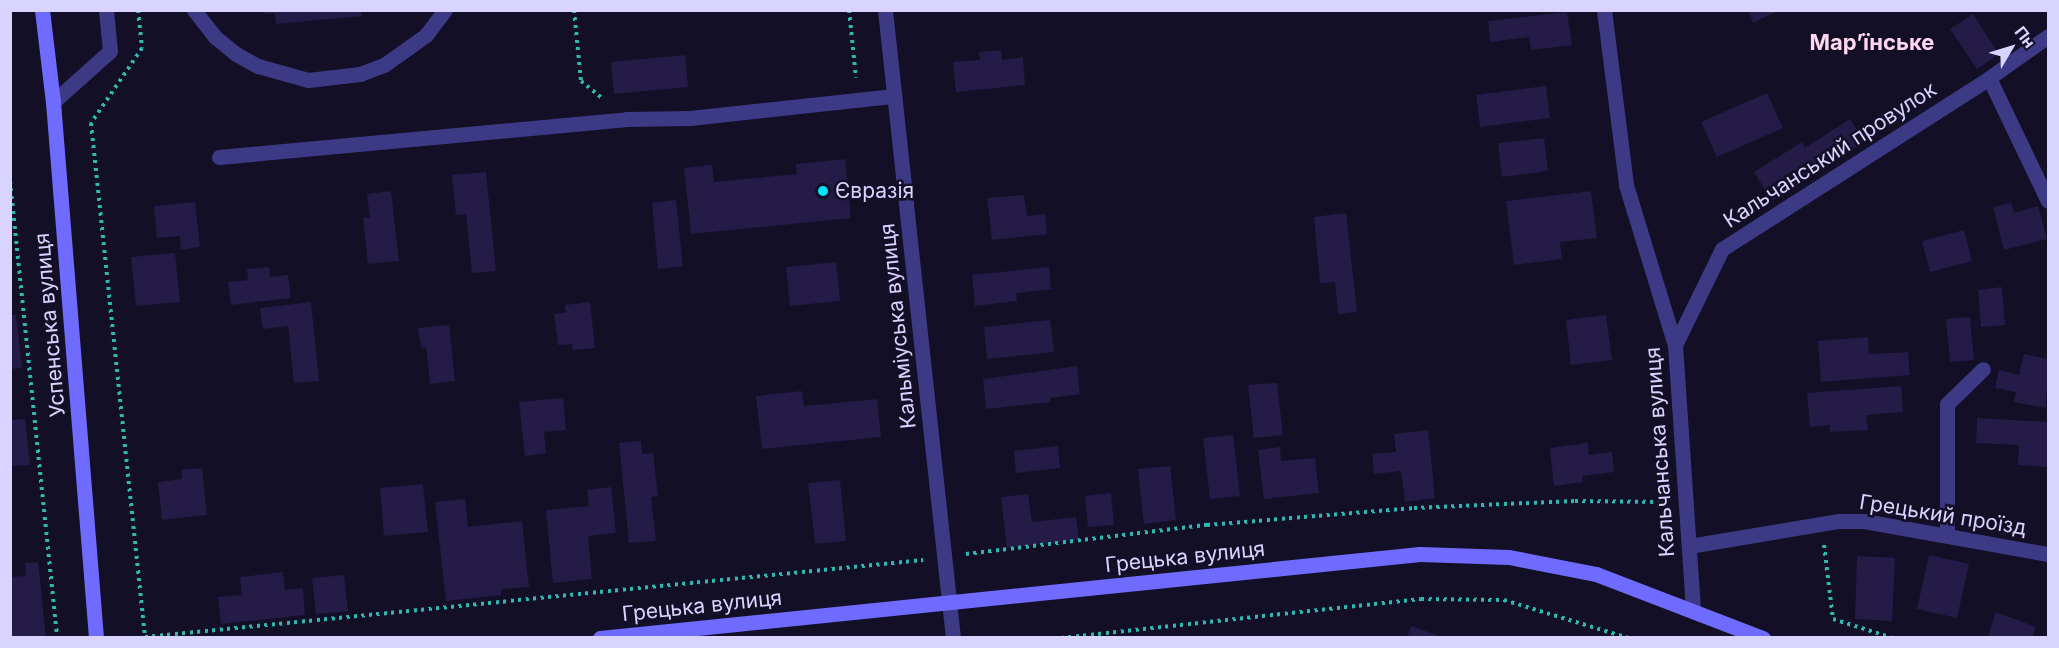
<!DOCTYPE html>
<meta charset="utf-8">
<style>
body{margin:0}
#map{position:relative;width:2059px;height:648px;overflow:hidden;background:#130f26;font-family:Inter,sans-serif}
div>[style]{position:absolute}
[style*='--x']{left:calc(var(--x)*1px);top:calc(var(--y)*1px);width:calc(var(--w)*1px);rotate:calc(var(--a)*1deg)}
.building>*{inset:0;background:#241b47}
.path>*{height:4px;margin-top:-2px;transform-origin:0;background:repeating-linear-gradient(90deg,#2fb8b0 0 3px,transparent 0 7.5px)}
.lane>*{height:15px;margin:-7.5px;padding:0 7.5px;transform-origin:7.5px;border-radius:7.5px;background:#3d3a85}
.street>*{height:15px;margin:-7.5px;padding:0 7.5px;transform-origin:7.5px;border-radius:7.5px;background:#3d3a85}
.secondary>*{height:15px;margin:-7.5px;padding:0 7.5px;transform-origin:7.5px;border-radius:7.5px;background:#6f6bff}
.dots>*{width:16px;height:16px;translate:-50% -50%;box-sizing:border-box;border:3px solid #130f26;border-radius:50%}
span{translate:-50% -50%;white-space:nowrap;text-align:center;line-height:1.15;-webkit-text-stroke:5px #130f26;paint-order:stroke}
.street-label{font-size:21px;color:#d9d4ff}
.poi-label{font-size:21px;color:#d9d4ff}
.left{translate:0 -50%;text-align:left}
.neighbourhood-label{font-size:22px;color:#ffd6f0;font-weight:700}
.frame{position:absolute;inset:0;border:12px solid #d9d4ff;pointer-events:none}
.north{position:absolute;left:1981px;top:18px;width:60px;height:60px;-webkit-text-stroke:4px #130f26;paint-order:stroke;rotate:52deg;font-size:16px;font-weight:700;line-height:24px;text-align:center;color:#d9d4ff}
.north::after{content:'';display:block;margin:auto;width:21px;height:27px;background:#d9d4ff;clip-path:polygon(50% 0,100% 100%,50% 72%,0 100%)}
</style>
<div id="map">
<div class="building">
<div style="clip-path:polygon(263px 10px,361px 10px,362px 16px,276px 24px,275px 13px,264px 14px)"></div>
<div style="clip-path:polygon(1748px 10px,1780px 10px,1753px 23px)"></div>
<div style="clip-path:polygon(1567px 12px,1572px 45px,1531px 50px,1529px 37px,1490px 42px,1488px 21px)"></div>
<div style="clip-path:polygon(1973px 14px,1999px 54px,1977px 69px,1950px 29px)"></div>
<div style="clip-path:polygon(1001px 50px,1002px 60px,1023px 57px,1025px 85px,956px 92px,953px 62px,980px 60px,979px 52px)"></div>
<div style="clip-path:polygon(685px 55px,688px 87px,614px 94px,611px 62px)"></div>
<div style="clip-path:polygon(1546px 86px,1550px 118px,1480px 127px,1476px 95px)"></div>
<div style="clip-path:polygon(1767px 93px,1783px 128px,1717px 157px,1701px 122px)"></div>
<div style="clip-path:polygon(1850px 119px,1864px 142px,1772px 201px,1754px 172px,1802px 142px,1805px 148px)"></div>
<div style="clip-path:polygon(1544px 138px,1548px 171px,1502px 177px,1498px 143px)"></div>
<div style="clip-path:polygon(845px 159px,851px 218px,691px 234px,684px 168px,712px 165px,714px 182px,797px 174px,796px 164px)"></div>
<div style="clip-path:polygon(486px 172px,496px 271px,472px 273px,466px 214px,456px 215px,452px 175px)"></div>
<div style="clip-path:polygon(391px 191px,399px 261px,368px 264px,363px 218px,370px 218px,367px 194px)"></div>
<div style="clip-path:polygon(1591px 191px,1597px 238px,1560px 242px,1562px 259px,1514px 265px,1506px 201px)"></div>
<div style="clip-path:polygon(1024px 195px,1027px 216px,1045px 214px,1047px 234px,992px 240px,987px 198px)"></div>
<div style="clip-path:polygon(676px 200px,683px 266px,658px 269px,652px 203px)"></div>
<div style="clip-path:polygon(195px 202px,200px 247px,181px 250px,180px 236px,157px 238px,154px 206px)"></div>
<div style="clip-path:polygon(2011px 203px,2014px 213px,2038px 206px,2047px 239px,2004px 250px,1993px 207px)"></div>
<div style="clip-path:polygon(1346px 213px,1357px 312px,1338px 314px,1335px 282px,1320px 283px,1314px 217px)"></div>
<div style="clip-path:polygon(1964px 230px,1972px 261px,1930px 272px,1922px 241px)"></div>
<div style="clip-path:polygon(175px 253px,180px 302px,136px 306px,131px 257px)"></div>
<div style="clip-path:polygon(836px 262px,840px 301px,790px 306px,786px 267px)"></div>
<div style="clip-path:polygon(269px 267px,270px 277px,288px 275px,291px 298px,231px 305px,228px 282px,248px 280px,247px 269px)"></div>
<div style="clip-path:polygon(1049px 267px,1051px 289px,1016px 293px,1017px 301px,975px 306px,972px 275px)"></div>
<div style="clip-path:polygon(2002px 287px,2005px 325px,1981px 327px,1978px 290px)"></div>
<div style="clip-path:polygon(311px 302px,319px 381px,294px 383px,288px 326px,263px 329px,260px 308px)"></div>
<div style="clip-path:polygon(590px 302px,595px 348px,573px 350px,572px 344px,558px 345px,554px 314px,566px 313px,565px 305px)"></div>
<div style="clip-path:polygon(10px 315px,16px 315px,22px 368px,10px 369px)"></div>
<div style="clip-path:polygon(1606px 315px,1612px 360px,1571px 365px,1566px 320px)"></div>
<div style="clip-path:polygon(1970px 317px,1974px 360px,1950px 362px,1946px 319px)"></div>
<div style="clip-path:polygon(1050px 320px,1054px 352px,987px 359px,984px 327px)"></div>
<div style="clip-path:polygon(449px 325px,455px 381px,430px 384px,426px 347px,421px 348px,418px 328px)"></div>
<div style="clip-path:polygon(1868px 337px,1869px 354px,1908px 352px,1910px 375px,1821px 382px,1818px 341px)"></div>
<div style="clip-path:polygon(2024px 354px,2048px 359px,2046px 408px,2014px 402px,2016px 392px,1995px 388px,1999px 370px,2019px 375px)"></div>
<div style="clip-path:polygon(1077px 366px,1080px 394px,1050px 398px,1050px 402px,986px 409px,983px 379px)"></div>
<div style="clip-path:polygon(1277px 383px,1283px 435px,1254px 438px,1248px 385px)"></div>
<div style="clip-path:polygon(1901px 386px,1903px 412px,1866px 415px,1868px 430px,1830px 432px,1830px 425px,1810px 427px,1807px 393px)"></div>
<div style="clip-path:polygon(802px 391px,804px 406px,877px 399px,881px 437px,762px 449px,756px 396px)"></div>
<div style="clip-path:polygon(563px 398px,566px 430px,544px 432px,546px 453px,525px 456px,519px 402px)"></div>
<div style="clip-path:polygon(1977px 418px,2048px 422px,2048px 467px,2018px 465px,2019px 445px,1976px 443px)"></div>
<div style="clip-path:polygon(25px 419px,30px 465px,10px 466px,10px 420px)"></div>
<div style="clip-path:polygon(1428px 430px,1435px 498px,1405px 502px,1401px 471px,1374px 474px,1372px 454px,1396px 452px,1394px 434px)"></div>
<div style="clip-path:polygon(1233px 435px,1240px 496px,1210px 499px,1203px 438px)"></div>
<div style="clip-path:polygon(641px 441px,642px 454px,653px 453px,658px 496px,651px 497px,656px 541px,629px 543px,619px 443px)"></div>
<div style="clip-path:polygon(1588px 443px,1589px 455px,1612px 452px,1614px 472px,1582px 476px,1583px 482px,1554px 486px,1550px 448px)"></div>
<div style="clip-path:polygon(1058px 446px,1060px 468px,1016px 473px,1014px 451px)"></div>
<div style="clip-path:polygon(1280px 447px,1281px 461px,1315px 458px,1319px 493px,1264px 499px,1258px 450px)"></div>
<div style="clip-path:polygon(1170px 466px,1176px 520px,1144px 524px,1138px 469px)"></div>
<div style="clip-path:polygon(202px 468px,207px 515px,162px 520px,158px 482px,182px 479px,181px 470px)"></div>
<div style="clip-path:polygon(840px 480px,846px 541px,815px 544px,808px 483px)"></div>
<div style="clip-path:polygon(423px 484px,428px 532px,384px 536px,380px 488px)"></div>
<div style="clip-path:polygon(611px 487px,616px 533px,588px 536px,592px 579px,553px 583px,546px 510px,589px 506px,587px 490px)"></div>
<div style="clip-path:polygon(1111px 493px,1114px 525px,1088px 527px,1085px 496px)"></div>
<div style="clip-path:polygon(1028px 494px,1032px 522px,1076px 517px,1079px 540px,1007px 548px,1001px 497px)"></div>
<div style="clip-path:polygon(465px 499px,468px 527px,522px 521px,529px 587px,501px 589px,501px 595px,446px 601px,435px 502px)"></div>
<div style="clip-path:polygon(1929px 555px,1969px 564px,1957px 618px,1917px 609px)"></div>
<div style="clip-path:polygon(1857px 556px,1895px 558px,1892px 621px,1855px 619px)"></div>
<div style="clip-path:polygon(38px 562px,46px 637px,10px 638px,10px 577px,26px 576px,25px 563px)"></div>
<div style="clip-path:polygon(283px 572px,285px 590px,303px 588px,305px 615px,221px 624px,218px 597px,242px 595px,240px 577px)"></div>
<div style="clip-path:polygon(344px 575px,348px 611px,316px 614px,312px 578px)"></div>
<div style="clip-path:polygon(1996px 612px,2036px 627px,2032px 638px,1987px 638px)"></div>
<div style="clip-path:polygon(1411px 626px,1442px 637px,1442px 638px,1407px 638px)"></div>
</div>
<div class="path">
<div style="--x:138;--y:10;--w:38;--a:84"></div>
<div style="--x:142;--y:48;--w:91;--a:124.2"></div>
<div style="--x:91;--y:123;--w:517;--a:84"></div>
<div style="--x:145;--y:637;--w:782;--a:-5.65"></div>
<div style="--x:574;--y:10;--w:71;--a:84.4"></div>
<div style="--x:581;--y:81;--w:27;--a:39"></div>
<div style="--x:849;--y:10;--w:68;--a:84.1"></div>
<div style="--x:10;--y:181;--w:459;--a:84.1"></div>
<div style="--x:1824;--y:545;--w:75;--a:83.1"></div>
<div style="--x:1833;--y:619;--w:63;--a:17.6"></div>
<div style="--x:966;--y:554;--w:243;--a:-6.9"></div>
<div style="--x:1207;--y:525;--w:208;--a:-4.7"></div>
<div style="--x:1414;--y:508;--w:161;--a:-2.5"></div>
<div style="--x:1575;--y:501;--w:89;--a:0.6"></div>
<div style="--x:1061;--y:638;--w:362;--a:-6.2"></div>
<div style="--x:1421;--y:599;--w:83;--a:0.7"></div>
<div style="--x:1504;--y:600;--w:130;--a:17"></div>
</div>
<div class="lane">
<div style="--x:1989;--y:78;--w:136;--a:64.4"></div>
<div style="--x:53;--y:102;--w:76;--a:-41.8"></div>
<div style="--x:110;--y:51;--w:41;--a:-95.6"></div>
<div style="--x:219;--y:157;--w:410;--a:-5.3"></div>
<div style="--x:627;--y:119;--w:63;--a:-0.9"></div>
<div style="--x:690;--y:118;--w:205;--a:-6.2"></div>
<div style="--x:1947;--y:535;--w:131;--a:-90"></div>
<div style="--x:1947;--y:404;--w:50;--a:-44.2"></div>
</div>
<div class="street">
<div style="--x:194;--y:10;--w:34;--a:52"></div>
<div style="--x:215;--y:37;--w:27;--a:39"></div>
<div style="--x:236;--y:54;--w:25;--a:29"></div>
<div style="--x:258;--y:66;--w:52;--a:15.6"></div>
<div style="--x:308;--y:80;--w:52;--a:-6.6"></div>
<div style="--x:360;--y:74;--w:26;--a:-21"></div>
<div style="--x:384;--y:65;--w:52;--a:-35.5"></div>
<div style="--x:426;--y:35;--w:31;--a:-53"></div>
<div style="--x:885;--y:10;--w:632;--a:83.82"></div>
<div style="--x:1604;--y:10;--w:176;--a:82.8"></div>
<div style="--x:1626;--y:185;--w:167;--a:73"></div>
<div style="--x:1675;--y:345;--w:267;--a:86.1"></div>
<div style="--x:1675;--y:345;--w:107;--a:-63.9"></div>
<div style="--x:1722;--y:249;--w:317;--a:-32.6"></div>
<div style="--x:1989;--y:78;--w:72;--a:-35.4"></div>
<div style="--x:1689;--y:546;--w:152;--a:-9.5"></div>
<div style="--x:1839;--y:521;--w:25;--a:0"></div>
<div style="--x:1864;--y:521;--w:187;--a:10.2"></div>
</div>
<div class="secondary">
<div style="--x:42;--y:10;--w:93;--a:83.2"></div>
<div style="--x:53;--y:102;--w:538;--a:85.41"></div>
<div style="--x:600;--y:638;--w:824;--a:-5.85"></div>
<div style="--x:1420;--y:554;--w:89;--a:1.9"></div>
<div style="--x:1509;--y:557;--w:89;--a:11.1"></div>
<div style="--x:1596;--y:574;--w:179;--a:21"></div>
</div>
<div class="dots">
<div style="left:823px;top:191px;background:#00e5ff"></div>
</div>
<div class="street-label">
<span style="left:1830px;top:155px;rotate:-33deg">Кальчанський провулок</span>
<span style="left:50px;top:325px;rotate:-95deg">Успенська вулиця</span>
<span style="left:898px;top:326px;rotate:-96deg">Кальміуська вулиця</span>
<span style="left:1660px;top:452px;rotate:-94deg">Кальчанська вулиця</span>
<span style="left:1943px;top:515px;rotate:9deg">Грецький проїзд</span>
<span style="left:1185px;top:557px;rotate:-6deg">Грецька вулиця</span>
<span style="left:702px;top:606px;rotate:-6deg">Грецька вулиця</span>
</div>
<div class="poi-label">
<span class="left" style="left:835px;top:191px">Євразія</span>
</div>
<div class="neighbourhood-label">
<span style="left:1872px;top:43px">Мар’їнське</span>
</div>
<div class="frame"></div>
<div class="north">Пн</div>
</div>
